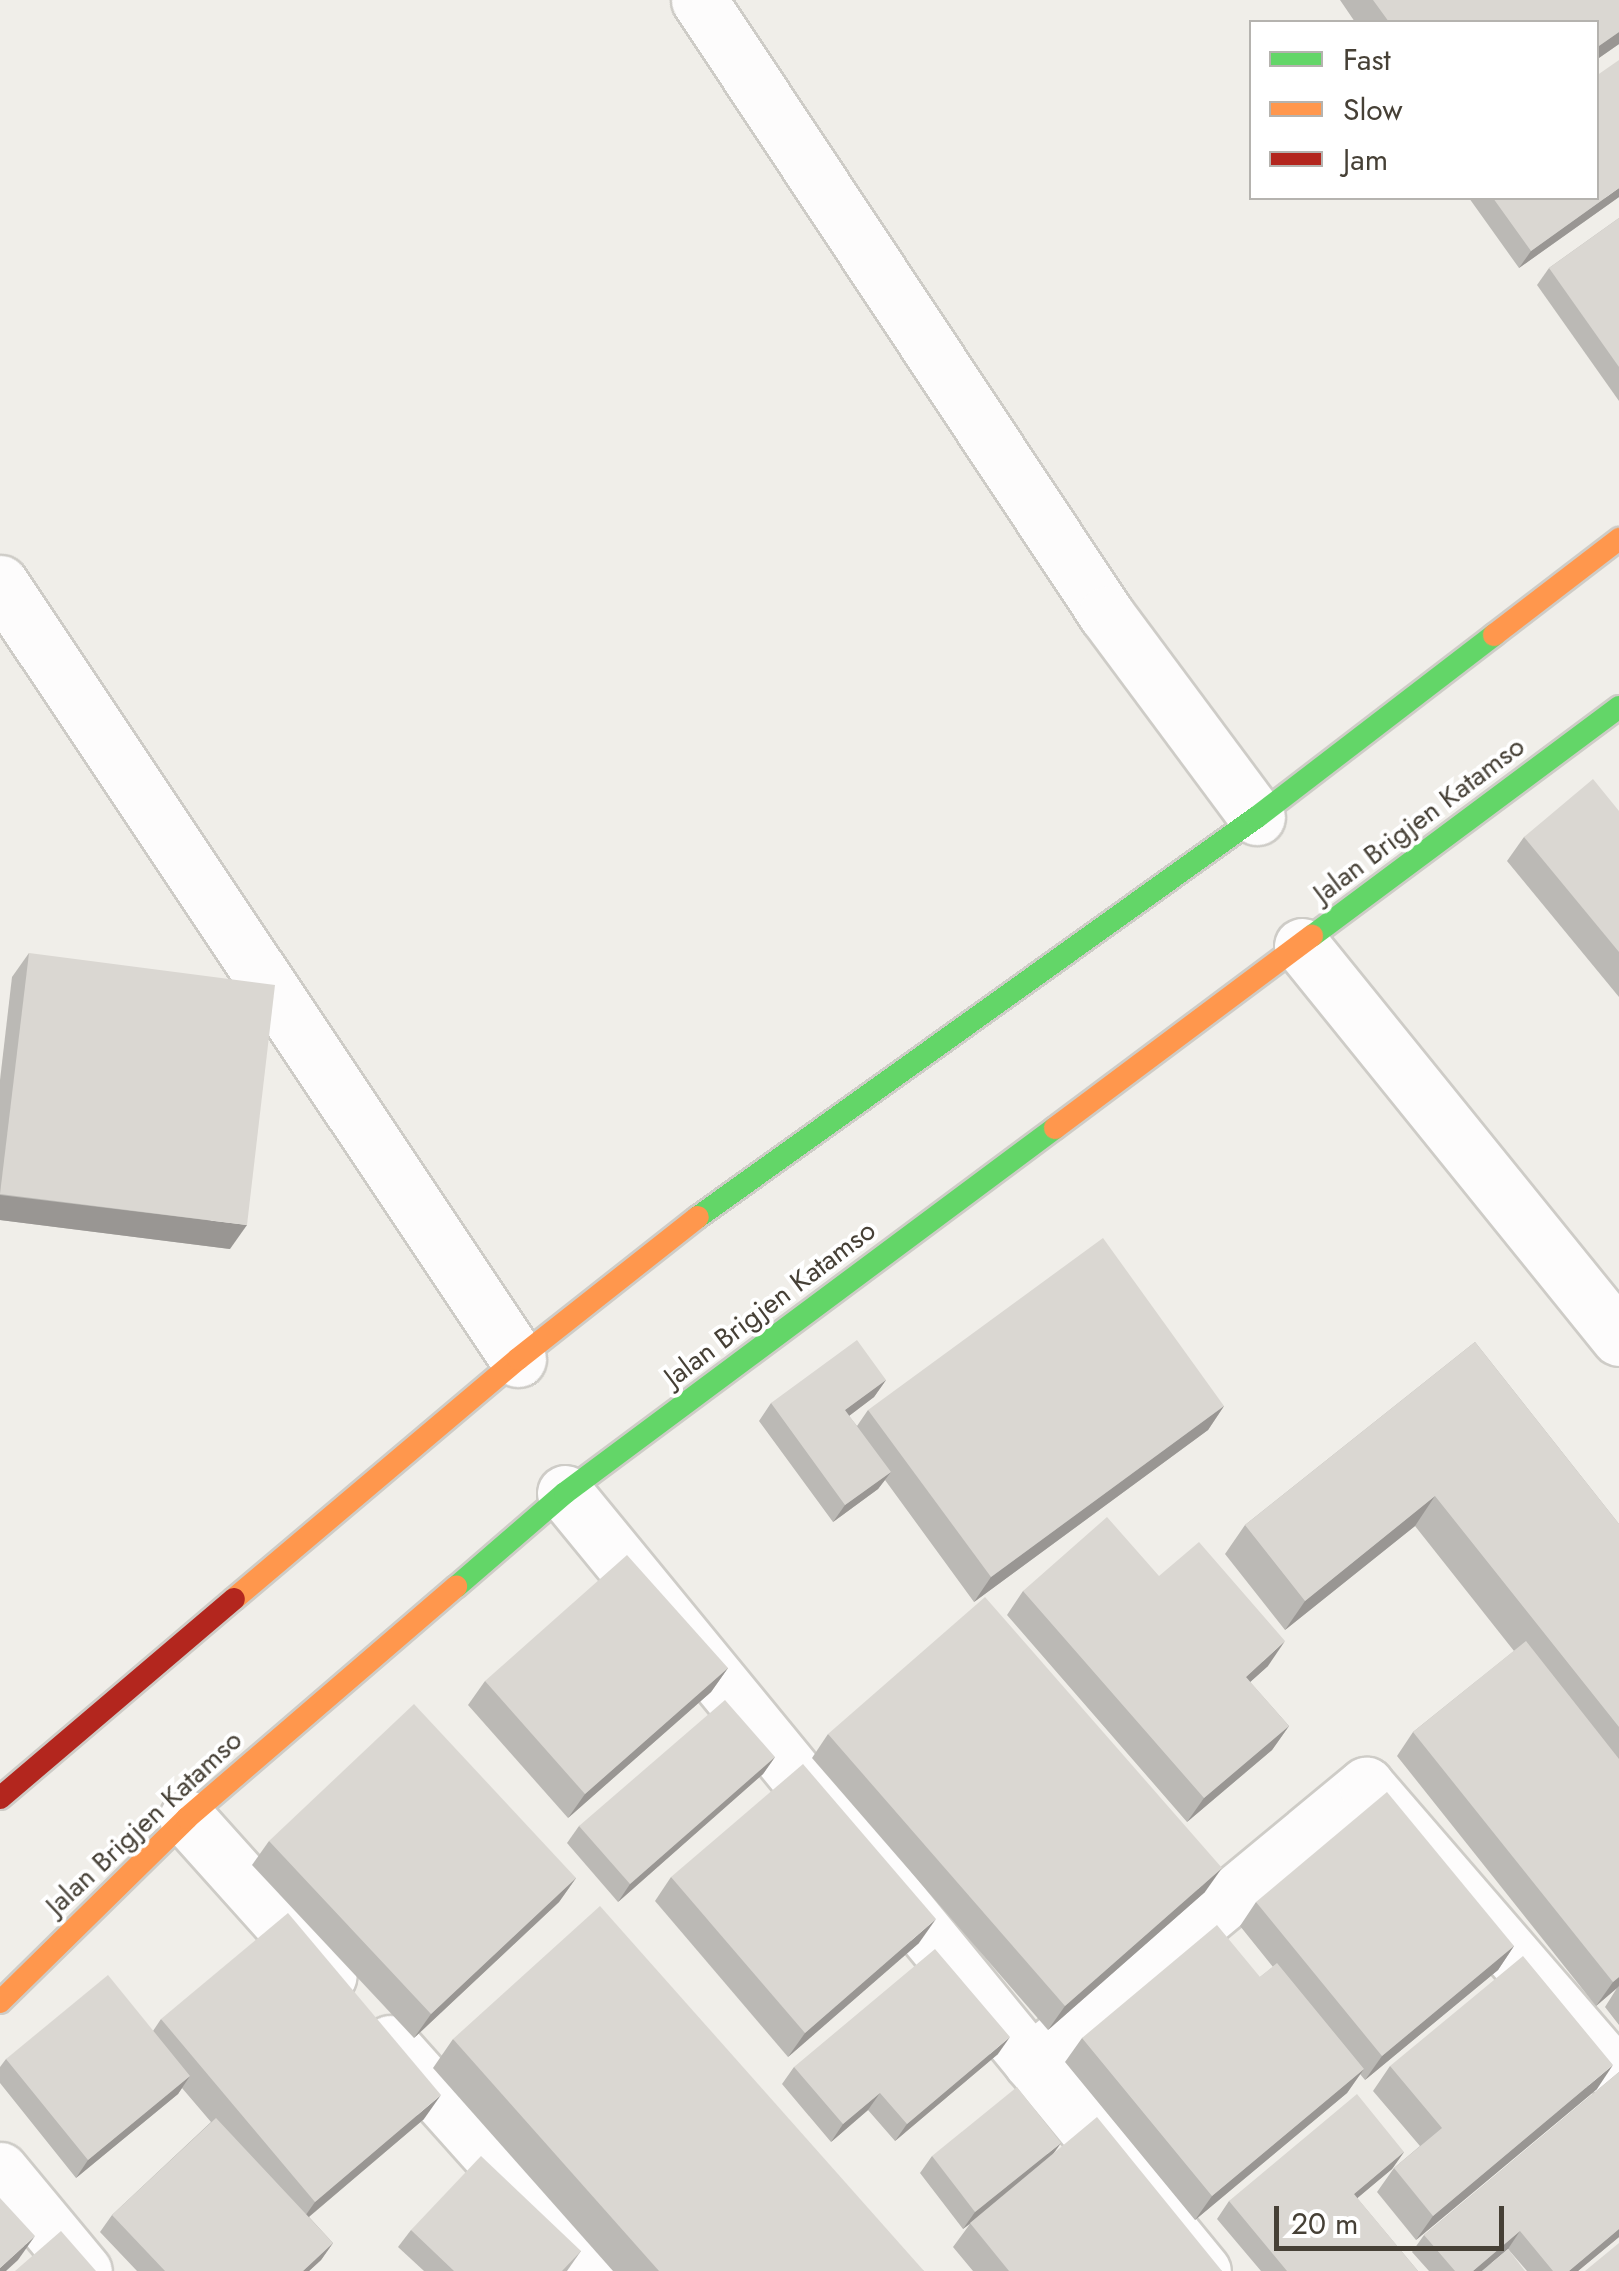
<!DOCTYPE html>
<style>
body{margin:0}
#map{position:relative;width:1619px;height:2271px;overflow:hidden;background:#f0eee9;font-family:Jost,sans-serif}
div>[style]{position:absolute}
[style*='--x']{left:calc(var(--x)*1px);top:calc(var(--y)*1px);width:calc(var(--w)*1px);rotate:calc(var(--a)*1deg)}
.roads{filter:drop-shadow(2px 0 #ceccc7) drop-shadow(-2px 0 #ceccc7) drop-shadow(0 2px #ceccc7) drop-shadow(0 -2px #ceccc7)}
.street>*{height:55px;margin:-27.5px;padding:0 27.5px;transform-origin:27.5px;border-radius:27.5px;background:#fdfcfc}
.fast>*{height:22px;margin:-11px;padding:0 11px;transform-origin:11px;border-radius:11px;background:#63d668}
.slow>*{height:22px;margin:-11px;padding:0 11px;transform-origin:11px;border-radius:11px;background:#ff974d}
.jam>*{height:22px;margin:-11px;padding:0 11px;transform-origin:11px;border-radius:11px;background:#b3261e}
.wall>*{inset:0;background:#bbb9b5}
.shaded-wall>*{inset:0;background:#999693}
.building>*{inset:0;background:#dad7d2}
span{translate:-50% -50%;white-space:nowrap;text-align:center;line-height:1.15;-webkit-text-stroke:8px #fff;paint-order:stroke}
.street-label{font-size:28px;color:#464036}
.legend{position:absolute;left:1249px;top:20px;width:350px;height:180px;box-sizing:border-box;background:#fff;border:2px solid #b5b3af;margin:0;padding:12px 18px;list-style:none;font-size:30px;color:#464036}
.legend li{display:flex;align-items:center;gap:20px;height:50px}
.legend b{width:50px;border:2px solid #b5b3af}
.scale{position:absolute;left:1274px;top:2206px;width:230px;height:45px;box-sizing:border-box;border:5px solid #464036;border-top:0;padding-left:12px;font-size:30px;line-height:35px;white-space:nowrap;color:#464036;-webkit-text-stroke:8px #fff;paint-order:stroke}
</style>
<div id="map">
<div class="roads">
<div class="street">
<div style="--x:699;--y:0;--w:737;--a:56.46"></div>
<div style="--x:1106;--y:614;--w:253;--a:53.4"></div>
<div style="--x:0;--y:583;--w:933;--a:56.28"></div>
<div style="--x:1302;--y:946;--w:504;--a:51.04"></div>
<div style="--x:565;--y:1493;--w:1006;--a:50.65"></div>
<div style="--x:187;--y:1818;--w:212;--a:48.1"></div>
<div style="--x:390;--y:2043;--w:306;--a:48.2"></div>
<div style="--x:1031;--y:2062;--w:435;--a:-39.6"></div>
<div style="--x:1366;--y:1785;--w:387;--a:49.2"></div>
<div style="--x:0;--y:2170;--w:131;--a:50.3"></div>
</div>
<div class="fast">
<div style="--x:1312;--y:936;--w:383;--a:-36.7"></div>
<div style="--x:698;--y:1217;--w:687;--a:-35.59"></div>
<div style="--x:1257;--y:817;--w:299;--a:-37.5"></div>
<div style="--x:456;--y:1587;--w:144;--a:-40.8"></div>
<div style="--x:565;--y:1493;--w:611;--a:-36.68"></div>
</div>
<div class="slow">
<div style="--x:1494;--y:635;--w:158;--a:-37.5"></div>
<div style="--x:1055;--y:1128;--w:321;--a:-36.8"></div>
<div style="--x:234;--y:1599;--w:372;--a:-40.2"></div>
<div style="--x:518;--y:1359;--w:229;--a:-38.3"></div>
<div style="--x:0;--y:2002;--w:262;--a:-44.5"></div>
<div style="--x:187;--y:1818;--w:355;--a:-40.7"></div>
</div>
<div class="jam">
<div style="--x:0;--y:1798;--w:307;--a:-40.4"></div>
</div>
</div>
<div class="wall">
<div style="clip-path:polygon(1340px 0,1619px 0,1619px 44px,1596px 60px,1596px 22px,1355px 22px)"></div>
<div style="clip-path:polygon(1619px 197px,1519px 268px,1469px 198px,1596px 198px)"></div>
<div style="clip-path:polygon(1619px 218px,1619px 401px,1537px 285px,1549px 268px)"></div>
<div style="clip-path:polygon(1619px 811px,1619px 997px,1507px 861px,1524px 837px)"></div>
<div style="clip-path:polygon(29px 953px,230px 1249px,0 1220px,0 1080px,12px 977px)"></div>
<div style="clip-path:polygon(1475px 1342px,1619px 1524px,1619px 2025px,1605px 2007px,1617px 1988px,1596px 2006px,1397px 1756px,1413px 1732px,1514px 1651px,1415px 1526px,1285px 1630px,1225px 1554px,1245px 1525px)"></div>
<div style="clip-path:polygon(886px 1380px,874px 1397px,849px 1416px,857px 1426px,868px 1410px,1224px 1406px,1208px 1430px,974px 1602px,885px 1480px,878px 1489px,833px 1522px,759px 1421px,771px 1403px)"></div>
<div style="clip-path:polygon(1159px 1576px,1268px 1666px,1250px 1682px,1289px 1726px,1272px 1750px,1187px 1822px,1007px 1615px,1023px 1591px)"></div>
<div style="clip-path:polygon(728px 1668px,711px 1692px,568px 1818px,468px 1705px,485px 1681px)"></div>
<div style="clip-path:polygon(828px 1734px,1205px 1892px,1048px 2030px,812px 1758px)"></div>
<div style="clip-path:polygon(775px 1757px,763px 1774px,618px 1902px,567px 1843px,579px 1826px)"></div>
<div style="clip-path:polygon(269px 1841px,576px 1878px,559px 1902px,414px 2038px,252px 1865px)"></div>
<div style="clip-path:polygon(671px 1877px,919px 1943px,788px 2057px,655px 1901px)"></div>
<div style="clip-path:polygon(1256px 1902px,1514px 1946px,1498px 1970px,1365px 2080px,1360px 2074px,1347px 2093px,1195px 2220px,1065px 2062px,1082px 2038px,1260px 1977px,1273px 1967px,1240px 1926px)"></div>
<div style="clip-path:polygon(161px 2019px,424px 2119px,309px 2217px,333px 2243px,321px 2260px,309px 2271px,137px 2271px,100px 2232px,112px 2215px,211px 2122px,182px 2088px,178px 2094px,76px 2178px,0 2083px,0 2067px,6px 2059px,153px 2031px)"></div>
<div style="clip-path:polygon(453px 2039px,924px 2271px,613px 2271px,433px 2068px)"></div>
<div style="clip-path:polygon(998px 2054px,895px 2141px,868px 2110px,831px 2142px,782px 2084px,794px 2067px)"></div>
<div style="clip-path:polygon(1390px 2066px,1597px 2089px,1416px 2240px,1377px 2192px,1394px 2168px,1420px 2146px,1373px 2091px)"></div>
<div style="clip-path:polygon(1619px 2072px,1619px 2237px,1578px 2271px,1527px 2271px,1508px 2249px,1491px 2263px,1525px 2271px,1429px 2271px,1412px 2252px,1424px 2235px)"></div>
<div style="clip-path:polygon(1404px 2152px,1392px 2169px,1357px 2198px,1418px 2271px,1261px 2271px,1217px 2219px,1229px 2201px)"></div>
<div style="clip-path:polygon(1053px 2154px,1222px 2271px,973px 2271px,953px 2247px,970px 2224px,963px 2229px,920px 2173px,932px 2156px)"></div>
<div style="clip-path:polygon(411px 2230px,581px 2251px,567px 2271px,424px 2271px,398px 2247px)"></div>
</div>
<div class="shaded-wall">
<div style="clip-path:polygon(1619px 32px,1619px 44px,1596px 60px,1596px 48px)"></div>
<div style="clip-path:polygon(1619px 188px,1619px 197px,1519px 268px,1531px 251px)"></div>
<div style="clip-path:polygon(0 1195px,247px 1225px,230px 1249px,0 1220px)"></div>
<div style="clip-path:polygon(886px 1380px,874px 1397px,833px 1428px,845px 1410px)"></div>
<div style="clip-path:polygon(1224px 1406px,1208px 1430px,974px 1602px,991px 1577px)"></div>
<div style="clip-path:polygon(891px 1472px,878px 1489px,833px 1522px,845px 1505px)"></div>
<div style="clip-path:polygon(1435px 1496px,1415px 1526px,1285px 1630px,1305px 1601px)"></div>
<div style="clip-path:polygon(1285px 1641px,1268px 1666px,1229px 1701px,1246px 1677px)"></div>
<div style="clip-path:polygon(728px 1668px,711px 1692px,568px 1818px,585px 1794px)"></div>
<div style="clip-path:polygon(1289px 1726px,1272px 1750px,1187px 1822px,1204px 1798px)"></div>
<div style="clip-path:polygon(775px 1757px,763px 1774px,618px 1902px,630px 1884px)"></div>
<div style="clip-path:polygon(1222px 1868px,1205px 1892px,1048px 2030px,1065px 2006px)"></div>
<div style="clip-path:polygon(576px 1878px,559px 1902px,414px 2038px,431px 2014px)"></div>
<div style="clip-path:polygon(936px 1919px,919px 1943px,788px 2057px,805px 2033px)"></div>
<div style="clip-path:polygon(1514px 1946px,1498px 1970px,1365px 2080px,1382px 2056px)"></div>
<div style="clip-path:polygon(1619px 1977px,1619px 1986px,1617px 1988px,1596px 2006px,1613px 1982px)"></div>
<div style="clip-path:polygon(1010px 2037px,998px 2054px,895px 2141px,907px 2124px)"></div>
<div style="clip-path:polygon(1613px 2065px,1597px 2089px,1416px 2240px,1433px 2216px)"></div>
<div style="clip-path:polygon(1364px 2069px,1347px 2093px,1195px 2220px,1212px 2196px)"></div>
<div style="clip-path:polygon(190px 2076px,178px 2094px,76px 2178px,88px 2160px)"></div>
<div style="clip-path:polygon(880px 2093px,868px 2110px,831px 2142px,843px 2124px)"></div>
<div style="clip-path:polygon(441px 2095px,424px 2119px,298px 2226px,315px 2202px)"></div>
<div style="clip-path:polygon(1061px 2143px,1049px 2160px,963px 2229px,975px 2212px)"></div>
<div style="clip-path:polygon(1404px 2152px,1392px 2169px,1342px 2211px,1354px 2194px)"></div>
<div style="clip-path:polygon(1619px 2229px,1619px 2237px,1578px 2271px,1569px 2271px)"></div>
<div style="clip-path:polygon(1520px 2231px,1508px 2249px,1482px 2271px,1473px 2271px)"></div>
<div style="clip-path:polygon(35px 2236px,18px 2260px,6px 2271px,0 2271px,0 2268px)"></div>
<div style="clip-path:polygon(333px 2243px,321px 2260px,309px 2271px,303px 2271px)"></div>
</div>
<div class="building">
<div style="clip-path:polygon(1373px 0,1619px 0,1619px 32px,1596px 48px,1596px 22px,1389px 22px)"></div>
<div style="clip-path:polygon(1619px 60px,1619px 188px,1531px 251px,1493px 198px,1596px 198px,1596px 76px)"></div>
<div style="clip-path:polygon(1619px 218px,1619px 367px,1549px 268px)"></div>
<div style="clip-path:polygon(1593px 779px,1619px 811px,1619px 952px,1524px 837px)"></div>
<div style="clip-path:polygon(29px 953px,275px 985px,247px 1225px,0 1194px)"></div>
<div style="clip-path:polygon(1103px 1238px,1224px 1406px,991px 1577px,868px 1410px)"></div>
<div style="clip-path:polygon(857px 1340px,886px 1380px,845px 1410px,891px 1472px,845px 1505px,771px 1403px)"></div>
<div style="clip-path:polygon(1475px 1342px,1619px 1524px,1619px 1727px,1435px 1496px,1305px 1601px,1245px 1525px)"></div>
<div style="clip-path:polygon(1107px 1517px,1159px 1576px,1199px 1542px,1285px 1641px,1246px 1677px,1289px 1726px,1204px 1798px,1023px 1591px)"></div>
<div style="clip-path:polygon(627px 1555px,728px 1668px,585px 1794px,485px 1681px)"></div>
<div style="clip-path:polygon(985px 1597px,1222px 1868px,1065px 2006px,828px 1734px)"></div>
<div style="clip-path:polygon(1526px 1641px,1619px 1759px,1619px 1977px,1613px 1982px,1413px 1732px)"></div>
<div style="clip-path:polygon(725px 1700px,775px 1757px,630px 1884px,579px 1826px)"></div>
<div style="clip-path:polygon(414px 1704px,576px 1878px,431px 2014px,269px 1841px)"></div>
<div style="clip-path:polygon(803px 1764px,936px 1919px,805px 2033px,671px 1877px)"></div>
<div style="clip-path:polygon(1387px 1792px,1514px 1946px,1382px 2056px,1256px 1902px)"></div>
<div style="clip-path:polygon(600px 1906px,924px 2271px,659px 2271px,453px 2039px)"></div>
<div style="clip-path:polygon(288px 1913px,441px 2095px,315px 2202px,161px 2019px)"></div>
<div style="clip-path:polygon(1217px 1925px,1260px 1977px,1277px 1963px,1364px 2069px,1212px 2196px,1082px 2038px)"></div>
<div style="clip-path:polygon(935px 1949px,1010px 2037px,907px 2124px,880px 2093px,843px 2124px,794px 2067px)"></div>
<div style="clip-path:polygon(1523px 1956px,1613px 2065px,1433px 2216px,1394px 2168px,1442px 2128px,1390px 2066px)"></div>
<div style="clip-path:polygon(108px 1975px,190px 2076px,88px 2160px,6px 2059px)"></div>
<div style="clip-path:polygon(1619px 2072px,1619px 2229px,1569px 2271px,1553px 2271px,1520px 2231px,1473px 2271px,1455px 2271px,1424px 2235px)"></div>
<div style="clip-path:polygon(1017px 2087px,1061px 2143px,975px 2212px,932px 2156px)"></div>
<div style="clip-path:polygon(1357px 2094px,1404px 2152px,1354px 2194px,1418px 2271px,1287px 2271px,1229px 2201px)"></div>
<div style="clip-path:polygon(1097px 2117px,1222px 2271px,1009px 2271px,970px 2223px)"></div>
<div style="clip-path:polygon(216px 2118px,333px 2243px,303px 2271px,165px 2271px,112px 2215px)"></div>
<div style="clip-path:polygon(481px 2156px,581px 2251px,562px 2271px,454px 2271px,411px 2230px)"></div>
<div style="clip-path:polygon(0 2198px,35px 2236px,0 2268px)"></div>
<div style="clip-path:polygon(61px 2231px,96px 2271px,15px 2271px)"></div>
<div style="clip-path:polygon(1619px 2243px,1619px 2271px,1585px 2271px)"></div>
<div style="clip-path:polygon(1508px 2249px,1525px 2271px,1482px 2271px)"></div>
</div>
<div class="street-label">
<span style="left:1419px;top:820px;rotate:-37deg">Jalan Brigjen Katamso</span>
<span style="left:770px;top:1304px;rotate:-37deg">Jalan Brigjen Katamso</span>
<span style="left:144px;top:1823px;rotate:-43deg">Jalan Brigjen Katamso</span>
</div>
<ul class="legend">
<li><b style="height:12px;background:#63d668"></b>Fast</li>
<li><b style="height:12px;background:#ff974d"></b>Slow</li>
<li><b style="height:12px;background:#b3261e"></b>Jam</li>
</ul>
<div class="scale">20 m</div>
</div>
